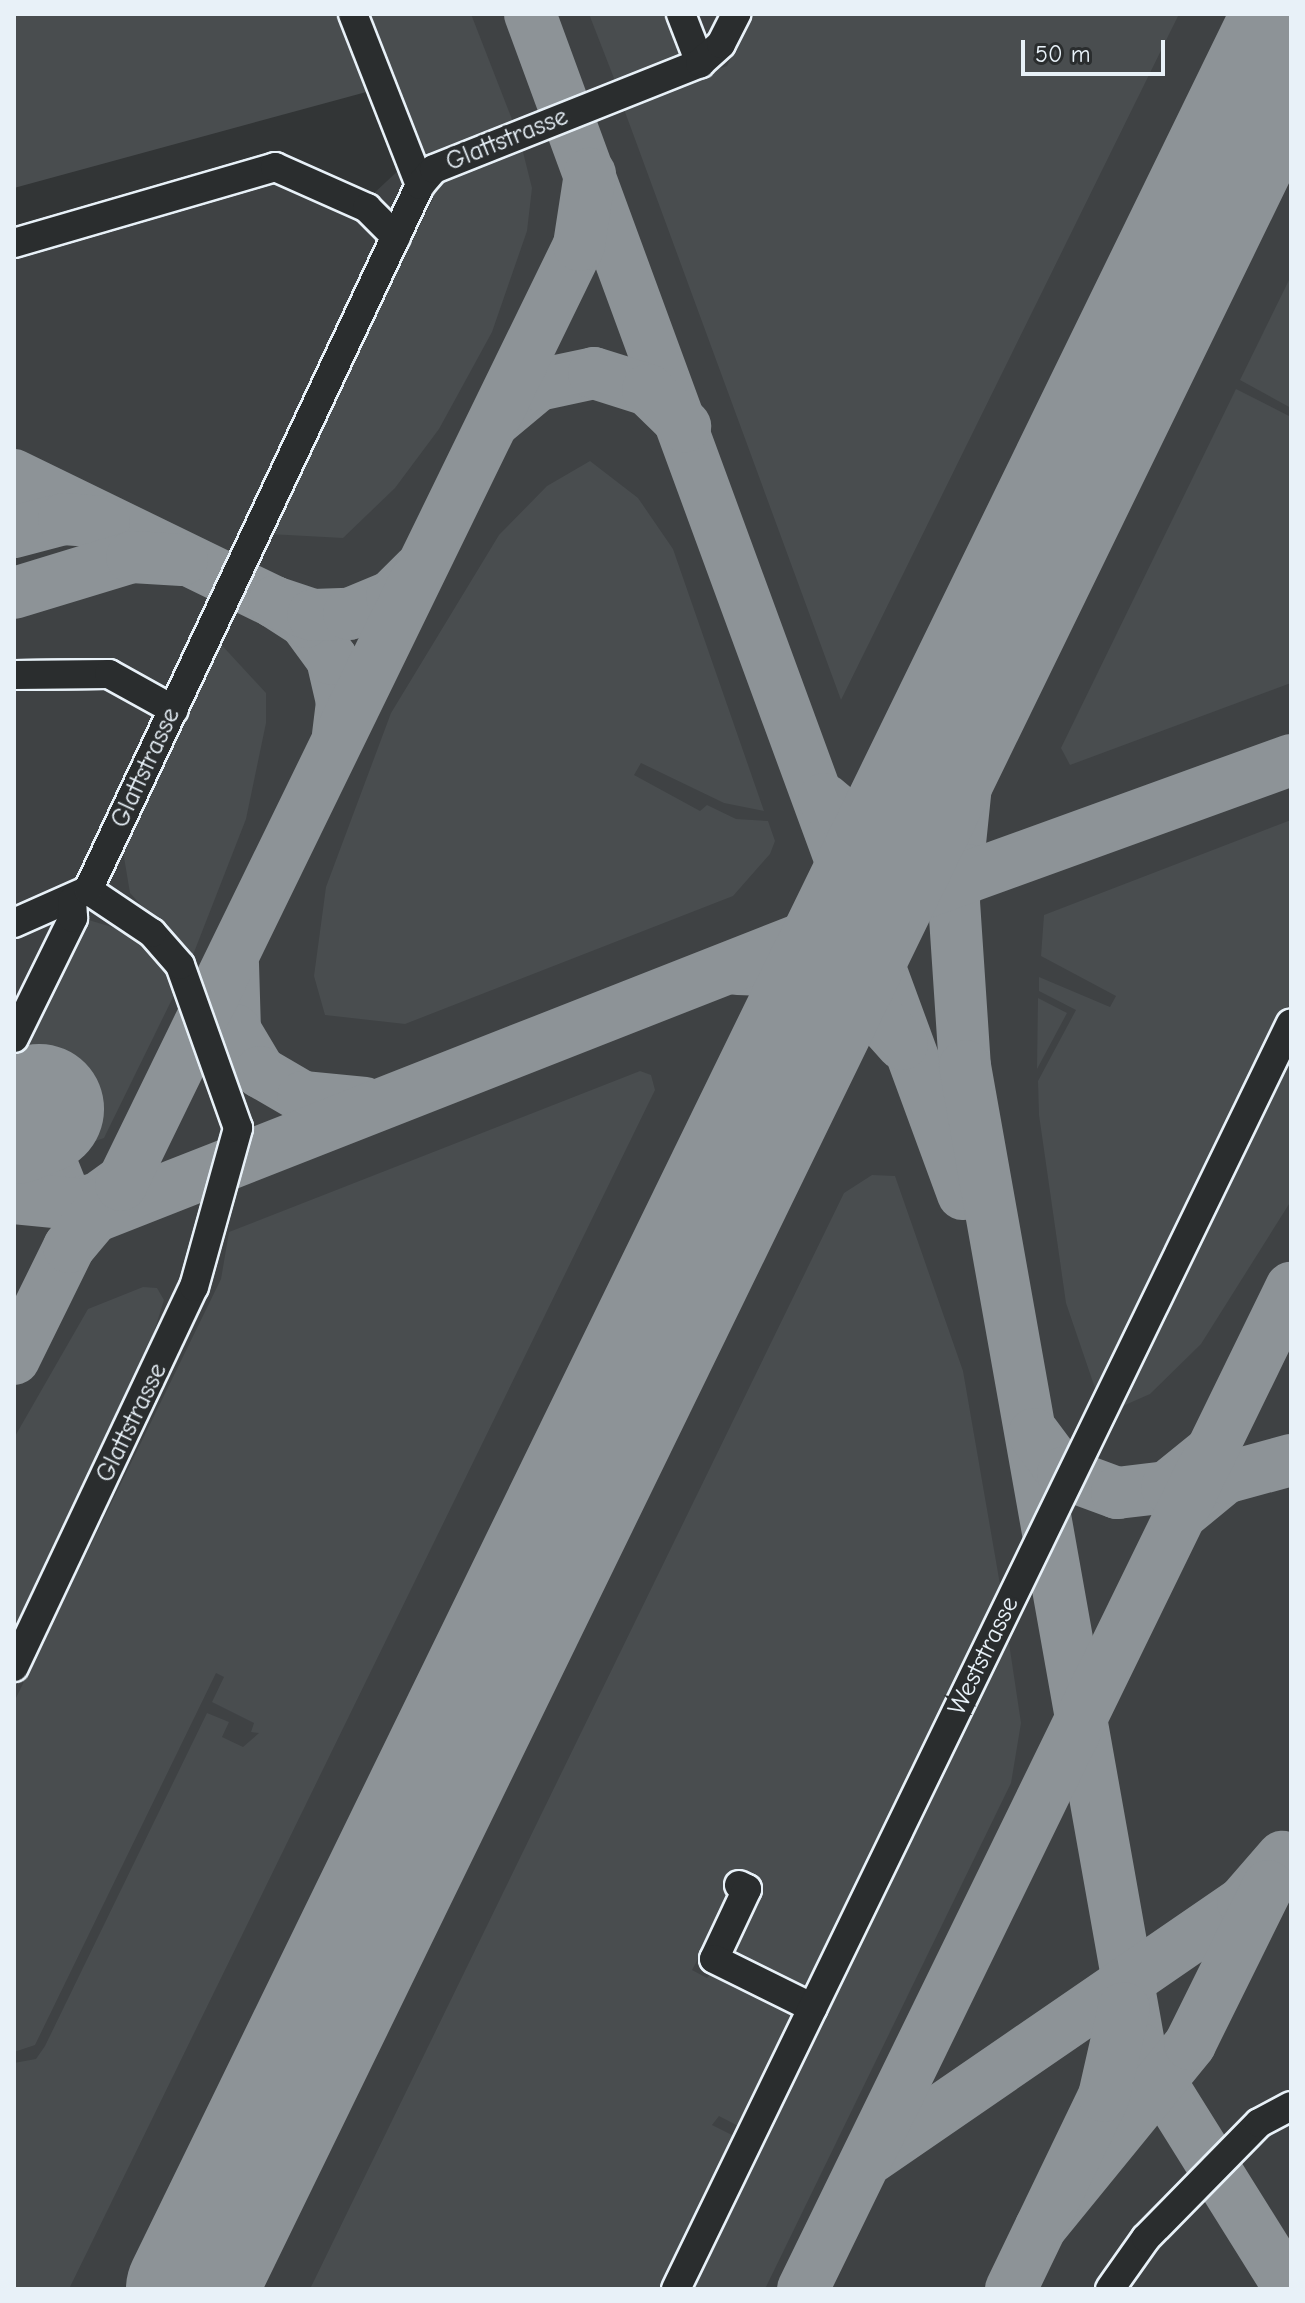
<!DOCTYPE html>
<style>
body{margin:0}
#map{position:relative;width:1305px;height:2303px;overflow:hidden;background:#323536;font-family:"Comic Neue",sans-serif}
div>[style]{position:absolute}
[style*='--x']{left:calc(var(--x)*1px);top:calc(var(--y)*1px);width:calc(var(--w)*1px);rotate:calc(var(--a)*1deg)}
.built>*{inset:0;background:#3f4244}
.green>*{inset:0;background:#494d4f}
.round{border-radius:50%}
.taxiway>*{height:52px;margin:-26px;padding:0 26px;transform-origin:26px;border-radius:26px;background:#8d9397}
.runway>*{height:130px;margin:-65px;padding:0 65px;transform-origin:65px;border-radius:65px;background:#8d9397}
.roads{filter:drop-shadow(2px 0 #e8f1f8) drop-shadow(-2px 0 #e8f1f8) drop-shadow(0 2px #e8f1f8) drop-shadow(0 -2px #e8f1f8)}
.minor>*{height:28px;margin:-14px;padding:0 14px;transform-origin:14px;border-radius:14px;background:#2a2d2e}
span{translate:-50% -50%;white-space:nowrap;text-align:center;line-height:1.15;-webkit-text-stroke:7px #2a2d2e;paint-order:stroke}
.street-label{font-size:26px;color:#e8f1f8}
.frame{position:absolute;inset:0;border:16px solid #e8f1f8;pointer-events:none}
.scale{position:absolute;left:1021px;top:40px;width:144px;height:36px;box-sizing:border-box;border:4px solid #e8f1f8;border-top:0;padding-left:10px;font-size:24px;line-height:28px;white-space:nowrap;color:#e8f1f8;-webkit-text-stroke:6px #2a2d2e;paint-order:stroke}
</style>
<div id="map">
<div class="built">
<div style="clip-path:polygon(343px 14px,1291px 14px,1291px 2289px,14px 2289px,14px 232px,279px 150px,372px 195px,402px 167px)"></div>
</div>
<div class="green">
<div style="clip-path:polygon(14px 14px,340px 14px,370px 91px,14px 188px)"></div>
<div style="clip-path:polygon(361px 14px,471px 14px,515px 127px,435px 157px,422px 154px)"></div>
<div style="clip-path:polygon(589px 14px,676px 14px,685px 56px,617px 86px)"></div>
<div style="clip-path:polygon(753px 14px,1179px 14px,841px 700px,621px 101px,727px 66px)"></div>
<div style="clip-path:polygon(521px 144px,532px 188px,527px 231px,492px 332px,439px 429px,395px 488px,343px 538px,269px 534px,436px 192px,447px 179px)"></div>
<div style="clip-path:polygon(1291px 276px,1291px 408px,1240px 380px)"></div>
<div style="clip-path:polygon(1236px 389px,1291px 417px,1291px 683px,1070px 765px,1061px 748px)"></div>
<div style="clip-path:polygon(590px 461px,638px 498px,673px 549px,764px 811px,724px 803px,641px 763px,634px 775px,700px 811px,707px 805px,736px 819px,768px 821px,775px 841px,770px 854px,733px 896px,405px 1024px,325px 1015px,314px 976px,326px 887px,391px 713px,499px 535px,547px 486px)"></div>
<div style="clip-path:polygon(217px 640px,266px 693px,266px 723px,246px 819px,191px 960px,130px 893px,122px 845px)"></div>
<div style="clip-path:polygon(1291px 820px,1291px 1001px,1098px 1397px,1066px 1303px,1039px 1115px,1038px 1081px,1076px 1010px,1039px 991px,1039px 977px,1110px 1007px,1116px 996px,1041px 956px,1044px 915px)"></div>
<div style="clip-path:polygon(82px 918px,125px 931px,155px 952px,178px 987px,104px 1138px,63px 1152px,16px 1046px)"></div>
<div style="clip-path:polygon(1038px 998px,1067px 1013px,1037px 1069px)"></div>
<div style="clip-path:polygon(1291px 1049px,1291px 1201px,1201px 1344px,1150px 1394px,1116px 1409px)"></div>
<div style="clip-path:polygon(640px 1071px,651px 1075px,655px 1090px,69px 2289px,14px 2289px,14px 2063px,36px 2059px,45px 2046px,207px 1713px,229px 1722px,222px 1737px,243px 1747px,259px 1733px,251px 1732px,254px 1723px,212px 1702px,224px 1677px,216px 1673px,35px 2045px,14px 2052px,14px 1702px,221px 1279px,229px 1232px)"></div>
<div class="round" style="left:11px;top:1136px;width:22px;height:22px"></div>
<div style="clip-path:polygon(872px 1175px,895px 1176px,963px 1371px,1002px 1596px,805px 1992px,699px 1957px,692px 1970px,707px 1978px,713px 1971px,796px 2012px,742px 2128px,719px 2116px,712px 2125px,738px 2138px,664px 2289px,310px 2289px,844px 1193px)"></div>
<div style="clip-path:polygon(143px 1287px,157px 1288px,164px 1300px,141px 1374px,14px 1633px,14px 1438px,88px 1309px)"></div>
<div style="clip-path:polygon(1009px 1643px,1021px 1723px,1011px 1783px,765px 2289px,687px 2289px,998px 1650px)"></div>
</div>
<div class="taxiway">
<div style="--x:530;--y:14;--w:1257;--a:69.85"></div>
<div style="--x:496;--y:420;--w:55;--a:-39.8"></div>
<div style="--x:538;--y:385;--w:57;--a:-12.1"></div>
<div style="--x:594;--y:373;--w:57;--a:17.5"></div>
<div style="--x:648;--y:390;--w:52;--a:44.2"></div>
<div style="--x:14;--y:475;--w:289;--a:26"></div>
<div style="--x:14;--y:532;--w:52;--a:-14.6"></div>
<div style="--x:64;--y:519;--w:40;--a:4.3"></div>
<div style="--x:1042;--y:542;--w:130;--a:110.7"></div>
<div style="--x:996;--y:664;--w:125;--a:103.9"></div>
<div style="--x:966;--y:785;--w:118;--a:95.9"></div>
<div style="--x:954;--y:902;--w:164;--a:86.2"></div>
<div style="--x:965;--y:1066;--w:998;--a:79.91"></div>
<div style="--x:1140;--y:2049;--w:283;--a:58"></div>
<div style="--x:14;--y:593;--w:123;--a:-17"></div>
<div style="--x:132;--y:557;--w:50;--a:3.4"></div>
<div style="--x:338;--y:735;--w:33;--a:-83"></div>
<div style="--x:342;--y:702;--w:44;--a:-103.1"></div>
<div style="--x:332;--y:659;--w:46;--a:-126.1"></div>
<div style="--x:305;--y:622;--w:37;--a:-147"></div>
<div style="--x:274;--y:602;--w:41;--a:18.4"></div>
<div style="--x:313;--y:615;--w:36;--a:-2"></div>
<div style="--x:349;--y:614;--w:47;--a:-22.7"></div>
<div style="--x:392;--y:596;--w:37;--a:-45"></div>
<div style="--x:824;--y:799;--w:92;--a:40.1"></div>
<div style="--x:894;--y:858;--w:84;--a:9.6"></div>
<div style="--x:233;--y:964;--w:66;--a:88.3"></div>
<div style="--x:235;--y:1030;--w:49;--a:59.2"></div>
<div style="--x:260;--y:1072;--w:50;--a:30.2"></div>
<div style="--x:303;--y:1097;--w:62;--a:5.5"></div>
<div style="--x:738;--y:969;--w:54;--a:2.1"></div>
<div style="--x:792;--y:971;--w:43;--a:18.9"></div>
<div style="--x:833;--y:985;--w:41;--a:31"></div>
<div style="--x:868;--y:1006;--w:51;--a:48.2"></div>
<div style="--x:14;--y:1070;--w:145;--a:68.2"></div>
<div style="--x:68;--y:1205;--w:30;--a:-12"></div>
<div style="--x:97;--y:1199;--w:29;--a:-36"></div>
<div style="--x:14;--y:1198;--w:82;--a:5.6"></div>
<div style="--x:99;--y:1215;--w:818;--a:-21.45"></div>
<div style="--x:860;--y:916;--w:458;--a:-19.9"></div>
<div style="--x:14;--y:1359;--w:125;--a:-63.8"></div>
<div style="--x:69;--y:1247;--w:81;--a:-50"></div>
<div style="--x:121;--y:1185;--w:1046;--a:-64.02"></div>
<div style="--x:579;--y:245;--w:72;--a:-81.2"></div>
<div style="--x:1034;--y:1434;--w:49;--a:53.4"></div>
<div style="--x:1063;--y:1473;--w:58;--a:20.3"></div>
<div style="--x:1117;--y:1493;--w:50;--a:-6.8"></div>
<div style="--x:1167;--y:1487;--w:54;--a:-39"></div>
<div style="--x:1185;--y:1511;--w:52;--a:-39.5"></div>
<div style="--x:1225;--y:1478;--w:68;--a:-15.3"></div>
<div style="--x:872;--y:2157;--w:450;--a:-34.5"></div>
<div style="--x:1243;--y:1902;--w:60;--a:-49.1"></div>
<div style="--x:1041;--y:2227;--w:236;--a:-50.8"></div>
<div style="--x:1190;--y:2044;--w:176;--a:-63.7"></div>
<div style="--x:803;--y:2289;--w:1114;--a:-64.01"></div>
<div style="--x:1011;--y:2289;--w:214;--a:-64.3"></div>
<div style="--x:1104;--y:2096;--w:90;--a:-77.2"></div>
</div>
<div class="runway">
<div style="--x:14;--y:1119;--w:27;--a:-22"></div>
<div style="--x:191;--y:2289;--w:2512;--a:-64.03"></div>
</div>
<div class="roads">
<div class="minor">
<div style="--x:353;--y:14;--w:184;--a:68.6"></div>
<div style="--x:681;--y:14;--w:53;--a:68.8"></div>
<div style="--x:14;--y:243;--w:272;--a:-16.2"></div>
<div style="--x:275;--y:167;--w:101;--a:24"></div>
<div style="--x:367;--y:208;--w:41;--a:45"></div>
<div style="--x:14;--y:675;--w:95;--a:-0.6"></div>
<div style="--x:109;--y:674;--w:74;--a:29"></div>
<div style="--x:14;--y:923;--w:77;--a:-23.9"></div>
<div style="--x:14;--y:1038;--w:134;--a:-63.8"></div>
<div style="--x:73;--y:918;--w:17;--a:-93"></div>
<div style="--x:14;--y:1667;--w:420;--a:-64.7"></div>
<div style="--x:194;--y:1287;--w:165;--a:-74.5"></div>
<div style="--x:238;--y:1128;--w:173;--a:-109.6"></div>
<div style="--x:180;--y:965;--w:43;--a:-131.2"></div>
<div style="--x:152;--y:933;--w:77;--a:-146.1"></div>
<div style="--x:88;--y:890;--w:779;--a:-64.78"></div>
<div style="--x:420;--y:185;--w:21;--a:-49"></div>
<div style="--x:434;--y:169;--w:286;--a:-21.7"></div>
<div style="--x:700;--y:63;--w:28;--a:-42"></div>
<div style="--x:721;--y:44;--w:34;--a:-63"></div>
<div style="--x:739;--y:1885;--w:9;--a:27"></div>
<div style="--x:747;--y:1889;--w:77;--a:115.2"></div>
<div style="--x:714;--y:1959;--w:110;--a:26.3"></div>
<div style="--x:676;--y:2289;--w:1407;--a:-64.09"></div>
<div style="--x:1110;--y:2289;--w:62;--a:-54.8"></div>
<div style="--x:1146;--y:2238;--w:161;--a:-45.5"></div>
<div style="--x:1259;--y:2123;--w:36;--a:-28"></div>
</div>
</div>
<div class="street-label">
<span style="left:507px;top:140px;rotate:-22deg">Glattstrasse</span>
<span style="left:146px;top:768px;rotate:-65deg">Glattstrasse</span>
<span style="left:132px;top:1423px;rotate:-64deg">Glattstrasse</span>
<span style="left:984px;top:1656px;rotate:-64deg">Weststrasse</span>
</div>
<div class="frame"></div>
<div class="scale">50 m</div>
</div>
